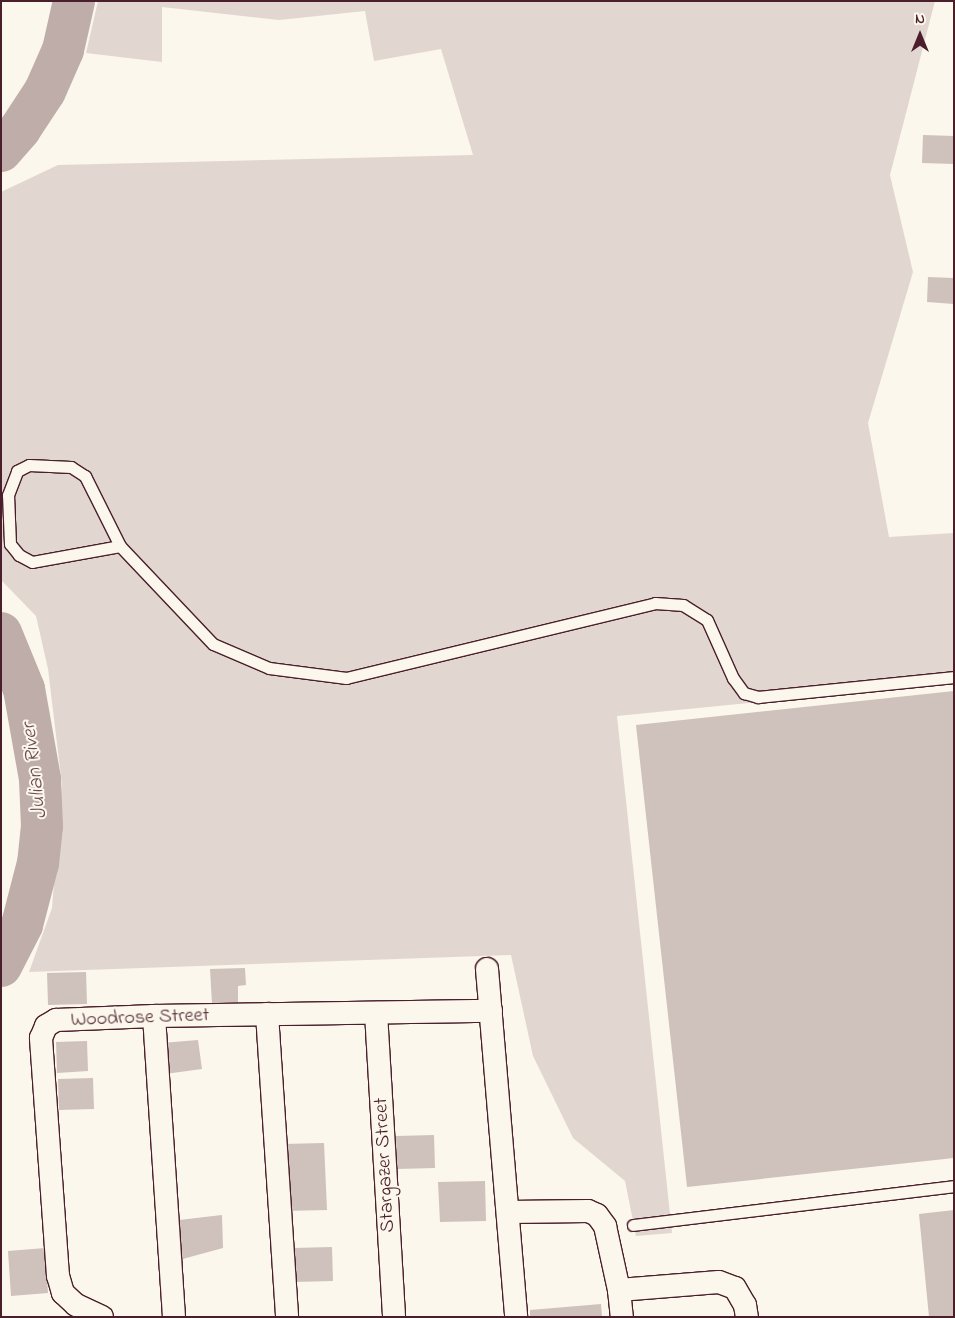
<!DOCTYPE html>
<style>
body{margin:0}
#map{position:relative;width:955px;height:1318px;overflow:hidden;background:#fbf7ec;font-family:"Indie Flower",sans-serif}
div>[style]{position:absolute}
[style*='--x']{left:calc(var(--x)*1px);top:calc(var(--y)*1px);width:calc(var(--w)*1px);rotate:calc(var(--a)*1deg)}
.green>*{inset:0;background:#e2d7d0}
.river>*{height:42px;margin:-21px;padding:0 21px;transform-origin:21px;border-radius:21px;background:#bfadaa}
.building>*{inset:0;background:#cfc2bc}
.roads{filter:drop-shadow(1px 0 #4a1f2b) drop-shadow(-1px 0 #4a1f2b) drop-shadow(0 1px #4a1f2b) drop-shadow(0 -1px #4a1f2b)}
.service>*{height:11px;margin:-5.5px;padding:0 5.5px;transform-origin:5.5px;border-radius:5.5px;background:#fbf7ec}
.minor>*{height:22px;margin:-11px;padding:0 11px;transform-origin:11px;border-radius:11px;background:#fbf7ec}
span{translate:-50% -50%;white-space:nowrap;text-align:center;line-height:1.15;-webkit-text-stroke:4px #fbf7ec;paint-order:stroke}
.street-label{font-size:20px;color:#4a1f2b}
.water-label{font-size:21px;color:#6d4a51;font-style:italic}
.frame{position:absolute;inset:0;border:2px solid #4a1f2b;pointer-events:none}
.north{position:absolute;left:895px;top:10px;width:50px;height:50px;-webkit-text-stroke:4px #fbf7ec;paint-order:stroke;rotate:0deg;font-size:14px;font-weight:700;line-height:20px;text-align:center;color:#4a1f2b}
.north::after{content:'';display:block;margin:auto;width:18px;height:22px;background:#4a1f2b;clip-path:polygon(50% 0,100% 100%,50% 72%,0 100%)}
</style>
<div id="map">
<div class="green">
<div style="clip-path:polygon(98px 1px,935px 1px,890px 175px,913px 272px,868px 423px,889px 537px,954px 533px,954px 683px,617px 716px,672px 1233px,636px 1236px,625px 1181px,573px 1138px,533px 1056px,511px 955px,29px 972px,52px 908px,62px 785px,48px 669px,36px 616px,1px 580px,1px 192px,58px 165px,473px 155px,441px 49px,374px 61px,365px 11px,279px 20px,162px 7px,162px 62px,86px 53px)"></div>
</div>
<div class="river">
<div style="--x:1;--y:151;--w:29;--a:-49"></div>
<div style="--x:20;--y:129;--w:45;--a:-56.7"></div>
<div style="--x:45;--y:91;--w:45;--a:-66.3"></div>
<div style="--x:63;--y:50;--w:50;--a:-77.3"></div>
<div style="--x:1;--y:633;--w:61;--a:67.7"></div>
<div style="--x:24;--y:689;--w:91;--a:79.9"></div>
<div style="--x:40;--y:779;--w:47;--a:87.6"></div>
<div style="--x:42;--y:826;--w:37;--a:96"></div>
<div style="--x:38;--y:863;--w:64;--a:104.5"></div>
<div style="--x:22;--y:925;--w:46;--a:117.1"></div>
</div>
<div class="building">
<div style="clip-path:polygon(923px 135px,954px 136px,954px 164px,922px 163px)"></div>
<div style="clip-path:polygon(928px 277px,954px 278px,954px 304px,927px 302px)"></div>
<div style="clip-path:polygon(954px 691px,954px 1158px,687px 1187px,636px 725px)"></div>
<div style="clip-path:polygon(245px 968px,246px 985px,238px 986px,238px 1003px,212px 1004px,210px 969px)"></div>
<div style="clip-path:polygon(86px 972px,87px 1004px,48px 1005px,47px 973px)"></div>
<div style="clip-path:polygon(198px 1040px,202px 1069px,165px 1074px,162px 1043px)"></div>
<div style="clip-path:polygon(87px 1041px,88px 1071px,57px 1073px,56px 1042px)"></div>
<div style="clip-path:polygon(93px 1078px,94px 1109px,59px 1110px,58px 1079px)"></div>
<div style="clip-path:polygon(434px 1135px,435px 1168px,397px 1169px,396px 1136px)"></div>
<div style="clip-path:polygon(324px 1143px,327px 1210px,284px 1211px,283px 1144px)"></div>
<div style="clip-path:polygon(485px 1181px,486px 1221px,440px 1222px,438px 1182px)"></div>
<div style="clip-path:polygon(954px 1210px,954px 1317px,929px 1317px,919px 1214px)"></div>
<div style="clip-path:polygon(222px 1215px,223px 1248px,179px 1260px,179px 1220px)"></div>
<div style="clip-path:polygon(332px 1247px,333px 1281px,293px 1282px,293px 1248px)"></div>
<div style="clip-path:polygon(45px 1248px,48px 1293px,11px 1296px,8px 1251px)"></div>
<div style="clip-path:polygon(601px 1304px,602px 1317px,530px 1317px,530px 1310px)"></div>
</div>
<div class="roads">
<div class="service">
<div style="--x:120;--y:546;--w:89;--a:169.7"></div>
<div style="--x:32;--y:562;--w:15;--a:-152"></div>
<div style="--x:19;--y:555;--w:14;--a:-129"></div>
<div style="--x:10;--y:544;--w:49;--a:-92.3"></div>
<div style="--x:8;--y:495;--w:26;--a:-69"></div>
<div style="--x:17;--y:471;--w:13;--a:-27"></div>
<div style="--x:29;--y:465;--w:42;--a:2.7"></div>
<div style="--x:71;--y:467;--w:17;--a:33"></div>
<div style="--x:85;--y:476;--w:78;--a:63.4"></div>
<div style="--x:120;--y:546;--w:135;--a:46.5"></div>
<div style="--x:213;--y:644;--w:61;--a:23.2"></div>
<div style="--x:269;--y:668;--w:78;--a:7.4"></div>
<div style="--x:346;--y:678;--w:318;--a:-13.6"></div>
<div style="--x:655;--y:603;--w:28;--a:4"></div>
<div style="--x:683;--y:605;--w:28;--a:32"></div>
<div style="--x:707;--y:620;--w:64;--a:65.9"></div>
<div style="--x:733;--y:678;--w:19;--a:54"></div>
<div style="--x:744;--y:693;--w:15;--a:16"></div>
<div style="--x:758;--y:697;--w:197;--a:-5.8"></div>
<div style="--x:633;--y:1225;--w:323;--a:-6.9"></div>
</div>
<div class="minor">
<div style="--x:487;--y:969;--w:349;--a:85.2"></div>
<div style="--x:376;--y:1013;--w:305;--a:86.6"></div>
<div style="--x:267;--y:1014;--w:304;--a:86.2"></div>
<div style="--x:154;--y:1016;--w:302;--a:86.2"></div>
<div style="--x:508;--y:1212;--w:80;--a:-0.7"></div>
<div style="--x:588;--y:1211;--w:10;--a:24"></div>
<div style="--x:597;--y:1215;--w:14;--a:54"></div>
<div style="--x:605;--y:1226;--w:66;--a:77.7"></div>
<div style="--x:619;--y:1290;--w:27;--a:84"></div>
<div style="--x:619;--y:1290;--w:100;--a:-4.6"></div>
<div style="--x:719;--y:1282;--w:17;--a:21"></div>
<div style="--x:735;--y:1288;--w:20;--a:60"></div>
<div style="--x:745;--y:1305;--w:12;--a:81"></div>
<div style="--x:102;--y:1317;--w:29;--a:-155"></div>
<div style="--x:76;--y:1305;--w:18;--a:-137"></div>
<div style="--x:63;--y:1293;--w:18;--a:-106"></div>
<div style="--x:58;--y:1276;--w:239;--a:-94.1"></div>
<div style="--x:41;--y:1038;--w:13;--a:-67"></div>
<div style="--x:46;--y:1026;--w:12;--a:-31"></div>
<div style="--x:56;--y:1020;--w:98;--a:-2.3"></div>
<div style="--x:154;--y:1016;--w:337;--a:-0.9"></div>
</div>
</div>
<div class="street-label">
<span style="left:140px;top:1018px;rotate:-2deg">Woodrose Street</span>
<span style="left:385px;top:1165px;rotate:-93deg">Stargazer Street</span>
</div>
<div class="water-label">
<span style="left:35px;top:771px;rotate:-97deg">Julian River</span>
</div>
<div class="frame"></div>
<div class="north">N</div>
</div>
